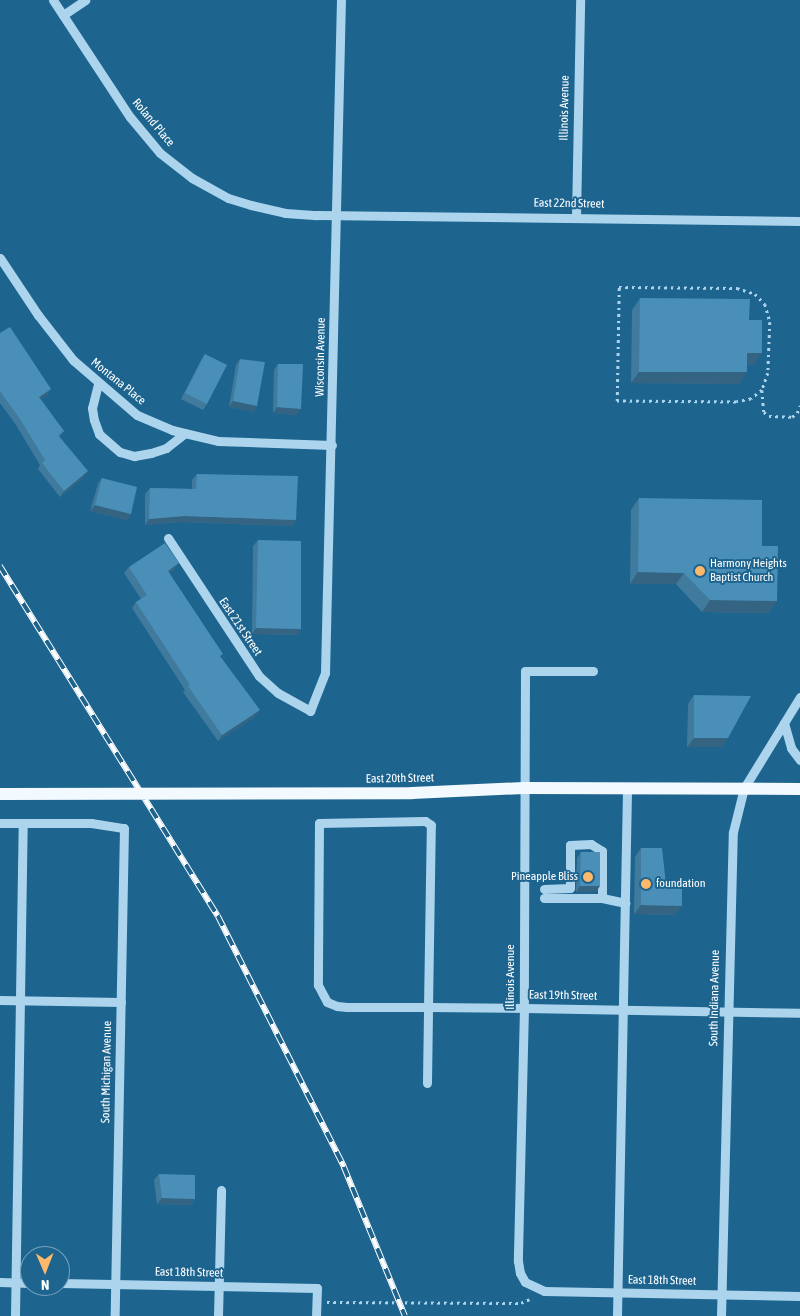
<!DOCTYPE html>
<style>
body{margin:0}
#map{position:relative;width:800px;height:1316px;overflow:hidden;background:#1d648f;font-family:"Asap Condensed",sans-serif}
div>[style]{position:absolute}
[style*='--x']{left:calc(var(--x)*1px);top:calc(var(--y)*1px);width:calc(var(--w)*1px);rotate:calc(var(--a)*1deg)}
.path>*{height:2.5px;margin-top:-1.25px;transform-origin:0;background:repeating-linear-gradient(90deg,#acd5ed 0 2.5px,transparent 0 6.5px)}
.minor>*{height:9px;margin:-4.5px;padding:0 4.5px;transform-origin:4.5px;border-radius:4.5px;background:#acd5ed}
.major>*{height:12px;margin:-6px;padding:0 6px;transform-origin:6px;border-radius:6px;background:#f2f9ff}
.rail>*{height:5.5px;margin-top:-2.75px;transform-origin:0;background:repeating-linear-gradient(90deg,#1d648f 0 11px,#fff 0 22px);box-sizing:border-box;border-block:1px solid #fff}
.major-bridge>*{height:12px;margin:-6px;padding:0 6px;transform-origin:6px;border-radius:6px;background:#f2f9ff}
.wall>*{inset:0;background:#407b9e}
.shaded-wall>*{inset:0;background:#346481}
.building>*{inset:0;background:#4a8fb8}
.dots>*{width:14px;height:14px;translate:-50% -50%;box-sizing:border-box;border:2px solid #1d648f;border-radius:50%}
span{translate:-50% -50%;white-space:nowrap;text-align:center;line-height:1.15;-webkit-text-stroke:4px #1d648f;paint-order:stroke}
.street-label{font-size:12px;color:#fff}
.poi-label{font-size:12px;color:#fff}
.left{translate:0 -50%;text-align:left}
.right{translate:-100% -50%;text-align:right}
.north{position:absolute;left:20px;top:1246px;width:50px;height:50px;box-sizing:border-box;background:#1d648f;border:1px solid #77a2bc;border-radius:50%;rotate:179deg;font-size:14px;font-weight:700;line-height:20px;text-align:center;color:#fff}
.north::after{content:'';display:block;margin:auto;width:18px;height:22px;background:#fdb86a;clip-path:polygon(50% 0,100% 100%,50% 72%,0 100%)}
</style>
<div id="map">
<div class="path">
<div style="--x:762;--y:390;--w:14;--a:141"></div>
<div style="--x:751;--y:399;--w:15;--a:169"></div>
<div style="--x:736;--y:402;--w:119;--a:-179.5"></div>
<div style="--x:617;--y:401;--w:114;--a:-89"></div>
<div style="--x:619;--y:287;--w:118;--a:0.5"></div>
<div style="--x:737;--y:288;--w:19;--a:18"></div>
<div style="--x:755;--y:294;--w:14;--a:45"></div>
<div style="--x:765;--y:304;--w:19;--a:74"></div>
<div style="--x:770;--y:322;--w:51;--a:92.2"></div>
<div style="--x:768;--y:373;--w:18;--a:109"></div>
<div style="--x:762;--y:390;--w:22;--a:85"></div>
<div style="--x:764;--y:412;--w:6;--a:39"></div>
<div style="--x:769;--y:416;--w:23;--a:2"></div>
<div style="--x:792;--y:417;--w:6;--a:-39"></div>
<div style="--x:797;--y:413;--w:8;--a:-67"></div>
<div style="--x:327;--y:1302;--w:194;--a:0.3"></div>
<div style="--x:521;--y:1303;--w:12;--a:-24"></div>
</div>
<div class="minor">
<div style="--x:53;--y:0;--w:140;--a:56.7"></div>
<div style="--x:130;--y:117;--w:47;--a:50.2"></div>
<div style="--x:160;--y:153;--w:41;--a:38"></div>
<div style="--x:192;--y:178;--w:41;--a:29.1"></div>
<div style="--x:228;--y:198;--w:24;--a:17"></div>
<div style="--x:251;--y:205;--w:35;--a:13"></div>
<div style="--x:285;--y:213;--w:32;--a:4"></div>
<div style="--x:317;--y:215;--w:483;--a:0.7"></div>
<div style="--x:63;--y:15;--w:27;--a:-34"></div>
<div style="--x:576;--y:217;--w:217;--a:-88.9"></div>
<div style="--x:0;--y:258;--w:69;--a:56.3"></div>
<div style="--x:38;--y:315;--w:57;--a:52.1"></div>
<div style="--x:73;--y:360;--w:84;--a:40.7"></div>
<div style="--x:137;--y:415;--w:38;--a:23"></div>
<div style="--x:172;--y:430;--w:47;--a:13.4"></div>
<div style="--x:218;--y:441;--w:114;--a:2"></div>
<div style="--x:98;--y:384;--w:25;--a:104"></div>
<div style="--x:92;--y:408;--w:12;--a:81"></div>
<div style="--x:94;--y:420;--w:15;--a:70"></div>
<div style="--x:99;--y:434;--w:28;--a:41"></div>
<div style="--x:120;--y:452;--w:15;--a:16"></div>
<div style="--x:134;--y:456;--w:17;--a:-10"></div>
<div style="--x:151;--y:453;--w:16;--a:-18"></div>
<div style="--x:166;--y:448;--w:24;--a:-38"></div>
<div style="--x:168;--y:538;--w:165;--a:56.6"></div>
<div style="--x:259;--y:676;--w:25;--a:42"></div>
<div style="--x:278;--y:693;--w:37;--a:29"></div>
<div style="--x:310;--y:711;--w:41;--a:-68.5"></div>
<div style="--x:325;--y:673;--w:673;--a:-88.64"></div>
<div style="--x:593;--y:671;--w:68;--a:180"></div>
<div style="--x:525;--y:671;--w:337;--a:90.2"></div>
<div style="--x:524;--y:1008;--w:253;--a:91.4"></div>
<div style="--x:518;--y:1261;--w:12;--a:81"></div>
<div style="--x:520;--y:1273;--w:10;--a:61"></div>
<div style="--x:525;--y:1282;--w:21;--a:25"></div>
<div style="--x:544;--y:1291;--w:256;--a:1.1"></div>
<div style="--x:784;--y:723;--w:26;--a:74"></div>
<div style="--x:791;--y:748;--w:15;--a:53"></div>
<div style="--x:0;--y:823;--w:91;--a:0"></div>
<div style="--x:91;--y:823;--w:33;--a:9"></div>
<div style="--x:124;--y:828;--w:488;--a:91.1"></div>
<div style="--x:544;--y:898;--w:58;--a:0"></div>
<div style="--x:602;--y:898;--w:47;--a:-90"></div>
<div style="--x:602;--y:851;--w:13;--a:-148"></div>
<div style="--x:591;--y:844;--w:21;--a:177"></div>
<div style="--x:570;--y:845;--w:43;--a:90"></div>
<div style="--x:570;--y:888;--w:26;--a:178"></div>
<div style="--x:602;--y:898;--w:24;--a:12"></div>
<div style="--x:0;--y:1000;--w:121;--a:0.9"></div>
<div style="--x:427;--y:1083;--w:76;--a:-89.2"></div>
<div style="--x:428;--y:1007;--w:182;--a:-89.1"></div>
<div style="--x:431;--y:825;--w:7;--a:-146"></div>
<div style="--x:425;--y:821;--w:106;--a:178.9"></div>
<div style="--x:319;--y:823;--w:162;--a:90.4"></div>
<div style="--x:318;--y:985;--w:19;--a:62"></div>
<div style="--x:327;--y:1002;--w:11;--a:22"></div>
<div style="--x:337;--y:1006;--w:10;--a:6"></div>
<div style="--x:347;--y:1007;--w:81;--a:0"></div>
<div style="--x:428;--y:1007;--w:96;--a:0.6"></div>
<div style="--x:524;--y:1008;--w:276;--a:1"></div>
<div style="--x:0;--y:1282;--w:30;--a:2"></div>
<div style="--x:60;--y:1283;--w:257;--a:1.1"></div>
<div style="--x:317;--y:1288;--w:28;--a:92"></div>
<div style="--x:15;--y:1316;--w:493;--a:-89.1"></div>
<div style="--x:218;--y:1316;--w:126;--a:-88.6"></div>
<div style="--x:617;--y:1316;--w:528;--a:-88.91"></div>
<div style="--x:721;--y:1316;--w:484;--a:-88.6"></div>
<div style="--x:733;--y:832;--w:45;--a:-76"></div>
<div style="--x:744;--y:788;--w:107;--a:-58.4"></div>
</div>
<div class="major">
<div style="--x:412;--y:793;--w:112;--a:-2.6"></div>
<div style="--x:524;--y:788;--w:276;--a:0.2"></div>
</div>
<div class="rail">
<div style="--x:0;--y:566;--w:412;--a:58.1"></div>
<div style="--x:218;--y:916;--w:281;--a:63.3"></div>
<div style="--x:344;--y:1167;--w:161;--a:67.7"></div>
</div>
<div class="major-bridge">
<div style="--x:0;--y:794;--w:412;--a:-0.1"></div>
</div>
<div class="wall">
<div style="clip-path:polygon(640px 298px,749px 320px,754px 365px,747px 365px,739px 384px,631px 383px,632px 310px)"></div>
<div style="clip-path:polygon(0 333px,51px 389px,47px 395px,40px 399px,64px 431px,59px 437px,84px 477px,60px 497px,38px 469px,40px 465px,16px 425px,0 403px)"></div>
<div style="clip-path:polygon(205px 354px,207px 404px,203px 410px,181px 399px,201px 360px)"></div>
<div style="clip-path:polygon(240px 359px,257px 406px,253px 412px,229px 407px,236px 365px)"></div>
<div style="clip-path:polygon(278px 364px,297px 415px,273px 413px,274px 370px)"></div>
<div style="clip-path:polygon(197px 474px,296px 520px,292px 526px,180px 522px,145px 525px,145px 494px,150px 488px,192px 489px,192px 480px)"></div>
<div style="clip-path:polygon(102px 478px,131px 514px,127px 520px,90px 511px,98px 484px)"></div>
<div style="clip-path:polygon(639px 498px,762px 546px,777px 601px,768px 613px,702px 612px,676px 584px,630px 584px,631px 510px)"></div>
<div style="clip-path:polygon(258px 540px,301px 629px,297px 635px,252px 634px,253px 546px)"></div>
<div style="clip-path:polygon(129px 567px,175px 569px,169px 573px,256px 716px,218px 741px,183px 692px,185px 690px,132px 608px,136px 602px,141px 599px,124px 573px)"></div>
<div style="clip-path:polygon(694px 695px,728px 738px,722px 747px,687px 747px,688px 704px)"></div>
<div style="clip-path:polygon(641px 848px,666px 885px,675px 915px,634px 914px,635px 857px)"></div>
<div style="clip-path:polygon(581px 852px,596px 892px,576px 892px,577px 858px)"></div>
<div style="clip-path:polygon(159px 1174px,195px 1199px,190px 1205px,157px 1204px,154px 1180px)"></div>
</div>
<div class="shaded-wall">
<div style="clip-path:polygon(747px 353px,762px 353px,754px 365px,739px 365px)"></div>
<div style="clip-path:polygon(639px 372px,747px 372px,739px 384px,631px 383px)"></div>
<div style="clip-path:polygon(51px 389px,47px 395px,35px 403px,39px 397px)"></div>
<div style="clip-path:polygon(233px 401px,257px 406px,253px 412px,229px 407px)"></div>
<div style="clip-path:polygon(277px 407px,301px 409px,297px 415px,273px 413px)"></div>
<div style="clip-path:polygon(88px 471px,84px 477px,60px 497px,64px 491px)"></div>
<div style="clip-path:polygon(95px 505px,131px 514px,127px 520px,90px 511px)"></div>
<div style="clip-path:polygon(184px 516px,296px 520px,292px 526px,180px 522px,145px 525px,149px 519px)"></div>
<div style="clip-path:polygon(179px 563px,175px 569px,164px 577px,168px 571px)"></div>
<div style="clip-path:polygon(638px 572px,684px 573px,676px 584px,630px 584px)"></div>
<div style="clip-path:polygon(710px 600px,777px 601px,768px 613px,702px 612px)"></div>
<div style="clip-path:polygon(256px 628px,301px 629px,297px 635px,252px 634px)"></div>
<div style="clip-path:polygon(260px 710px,256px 716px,218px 741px,222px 735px)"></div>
<div style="clip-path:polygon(694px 738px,728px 738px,722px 747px,687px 747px)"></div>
<div style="clip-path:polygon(580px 886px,600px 886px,596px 892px,576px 892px)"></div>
<div style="clip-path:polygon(641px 905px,682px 906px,675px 915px,634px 914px)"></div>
<div style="clip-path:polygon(162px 1198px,195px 1199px,190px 1205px,157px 1204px)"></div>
</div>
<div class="building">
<div style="clip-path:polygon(640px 298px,750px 299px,749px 320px,762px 320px,762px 353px,747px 353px,747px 372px,639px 372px)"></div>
<div style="clip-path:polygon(10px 327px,51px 389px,39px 397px,64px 431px,58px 435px,88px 471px,64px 491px,42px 463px,45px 460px,20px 419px,0 391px,0 333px)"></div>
<div style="clip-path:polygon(205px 354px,227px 365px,207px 404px,185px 393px)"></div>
<div style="clip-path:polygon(240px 359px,265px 362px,257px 406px,233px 401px)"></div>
<div style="clip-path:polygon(278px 364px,303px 364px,301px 409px,277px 407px)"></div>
<div style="clip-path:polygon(197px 474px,298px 476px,296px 520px,184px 516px,149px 519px,150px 488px,196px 489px)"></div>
<div style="clip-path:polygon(102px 478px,137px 487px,131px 514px,95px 505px)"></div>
<div style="clip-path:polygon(639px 498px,762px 500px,762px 546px,778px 546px,777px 601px,710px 600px,684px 573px,638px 572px)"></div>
<div style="clip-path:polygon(258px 540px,301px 541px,301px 629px,256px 628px)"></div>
<div style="clip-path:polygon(165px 543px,179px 563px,168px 571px,223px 654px,220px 656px,260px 710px,222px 735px,188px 686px,190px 685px,136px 602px,147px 595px,129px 567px)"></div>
<div style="clip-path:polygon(694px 695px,751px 696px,728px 738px,694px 738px)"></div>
<div style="clip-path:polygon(641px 848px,662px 848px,666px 885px,682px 885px,682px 906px,641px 905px)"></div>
<div style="clip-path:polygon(581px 852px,600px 852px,600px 886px,580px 886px)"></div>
<div style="clip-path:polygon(159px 1174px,195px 1175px,195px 1199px,162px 1198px)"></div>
</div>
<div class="dots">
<div style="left:700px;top:571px;background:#fdb86a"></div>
<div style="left:588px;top:877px;background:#fdb86a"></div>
<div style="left:646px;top:884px;background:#fdb86a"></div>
</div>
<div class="street-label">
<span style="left:565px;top:108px;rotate:-89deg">Illinois Avenue</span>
<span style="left:153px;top:123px;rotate:50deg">Roland Place</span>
<span style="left:569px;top:204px;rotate:1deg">East 22nd Street</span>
<span style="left:321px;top:357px;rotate:-89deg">Wisconsin Avenue</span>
<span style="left:118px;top:382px;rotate:39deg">Montana Place</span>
<span style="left:240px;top:627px;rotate:56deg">East 21st Street</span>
<span style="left:400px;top:779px;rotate:-1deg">East 20th Street</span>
<span style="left:511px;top:977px;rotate:-90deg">Illinois Avenue</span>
<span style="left:563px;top:996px;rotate:1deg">East 19th Street</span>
<span style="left:715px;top:998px;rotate:-89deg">South Indiana Avenue</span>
<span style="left:107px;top:1072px;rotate:-89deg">South Michigan Avenue</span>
<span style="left:189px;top:1273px;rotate:1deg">East 18th Street</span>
<span style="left:662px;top:1281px;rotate:1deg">East 18th Street</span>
</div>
<div class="poi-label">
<span class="left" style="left:710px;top:571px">Harmony Heights<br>Baptist Church</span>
<span class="right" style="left:578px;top:877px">Pineapple Bliss</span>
<span class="left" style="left:656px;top:884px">foundation</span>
</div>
<div class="north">N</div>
</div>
